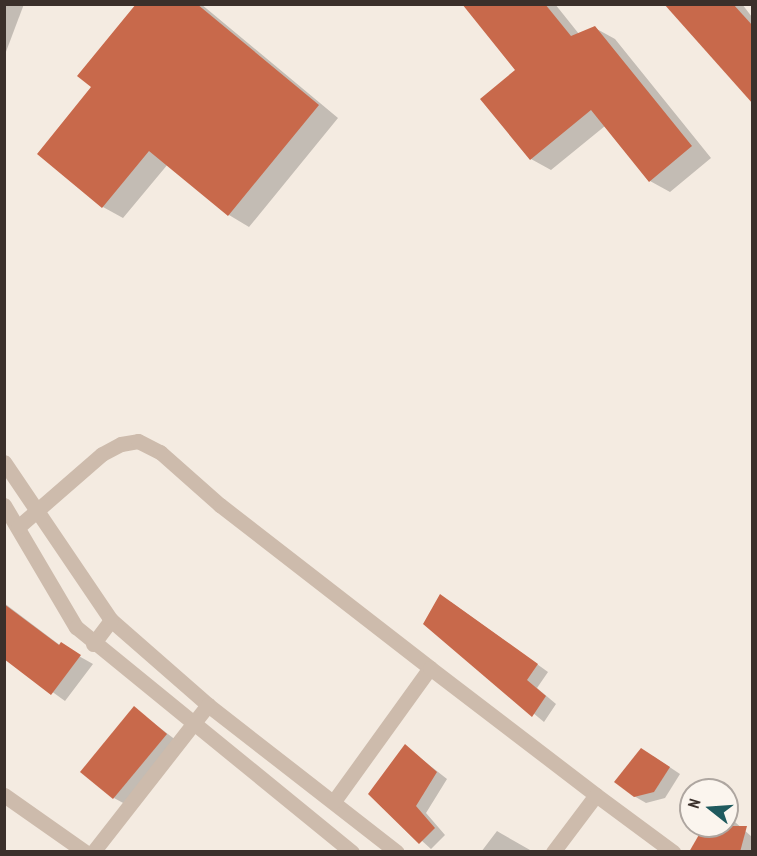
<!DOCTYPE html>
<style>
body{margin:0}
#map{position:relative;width:757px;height:856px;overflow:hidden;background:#f4ebe1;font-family:"PT Sans Narrow",sans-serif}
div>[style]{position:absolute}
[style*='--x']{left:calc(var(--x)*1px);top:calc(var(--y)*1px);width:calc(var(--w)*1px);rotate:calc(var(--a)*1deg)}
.shadow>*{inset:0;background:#0003}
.building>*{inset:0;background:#c8694b}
.street>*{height:15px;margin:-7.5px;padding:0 7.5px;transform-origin:7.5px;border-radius:7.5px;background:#cdbbac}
span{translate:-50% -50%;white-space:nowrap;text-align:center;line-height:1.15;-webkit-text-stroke:5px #fbf5ee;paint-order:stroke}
.frame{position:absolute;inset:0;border:6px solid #3b302b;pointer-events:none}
.north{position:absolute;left:679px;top:778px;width:60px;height:60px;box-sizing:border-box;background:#fbf5ee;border:2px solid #aea6a0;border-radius:50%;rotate:287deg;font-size:16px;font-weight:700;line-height:24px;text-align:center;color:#3b302b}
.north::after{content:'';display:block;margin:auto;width:21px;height:27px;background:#1f5a5e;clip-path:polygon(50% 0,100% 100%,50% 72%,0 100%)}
</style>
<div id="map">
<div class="shadow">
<div style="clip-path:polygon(4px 4px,24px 4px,4px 57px)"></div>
<div style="clip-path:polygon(138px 4px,201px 4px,338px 118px,249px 227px,229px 215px,168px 164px,123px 218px,103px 207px,39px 153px,93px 86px)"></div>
<div style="clip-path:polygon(463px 4px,555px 4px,579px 34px,595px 28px,615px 39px,711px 158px,670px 192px,650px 181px,605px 126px,551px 170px,531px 159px,482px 99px,517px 70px)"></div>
<div style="clip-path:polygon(666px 4px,742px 4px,752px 17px,752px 101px)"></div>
<div style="clip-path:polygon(451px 602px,548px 672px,537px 688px,556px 704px,544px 722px,425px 624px)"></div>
<div style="clip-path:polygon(4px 603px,61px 646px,93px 664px,65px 701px,4px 657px)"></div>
<div style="clip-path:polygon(134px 708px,177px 741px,125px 804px,114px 798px)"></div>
<div style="clip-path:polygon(405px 746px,447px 779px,426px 813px,445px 835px,431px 849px,370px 794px)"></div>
<div style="clip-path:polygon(653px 756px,680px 774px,665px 798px,646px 803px,634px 796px)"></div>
<div style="clip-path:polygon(727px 815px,752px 837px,752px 852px,695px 852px,706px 826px,727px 826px)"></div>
<div style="clip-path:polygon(497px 831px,502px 834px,530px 850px,481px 852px)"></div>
</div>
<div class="building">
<div style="clip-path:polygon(136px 4px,197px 4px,319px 105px,228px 216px,149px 151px,102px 208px,37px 154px,91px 87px,77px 76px)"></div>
<div style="clip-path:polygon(462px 4px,545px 4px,571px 36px,595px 26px,692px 146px,649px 182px,591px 110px,530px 160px,480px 99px,515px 70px)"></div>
<div style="clip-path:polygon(664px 4px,733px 4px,753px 26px,753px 104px)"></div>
<div style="clip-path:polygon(440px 594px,538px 664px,527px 680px,546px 696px,532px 717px,423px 624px)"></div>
<div style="clip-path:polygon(4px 604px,59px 645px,61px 642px,81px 655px,51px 695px,4px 659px)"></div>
<div style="clip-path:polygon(134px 706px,167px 734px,113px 799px,80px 772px)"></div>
<div style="clip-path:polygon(405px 744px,437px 772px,416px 806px,435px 828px,419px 844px,368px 794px)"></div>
<div style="clip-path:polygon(641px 748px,670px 767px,654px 792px,634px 797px,614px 782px)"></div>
<div style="clip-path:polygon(704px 826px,747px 826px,740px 852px,689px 852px)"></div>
</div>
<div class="street">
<div style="--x:4;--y:462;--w:191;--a:55.9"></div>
<div style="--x:111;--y:620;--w:129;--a:41.2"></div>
<div style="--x:208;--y:705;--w:239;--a:37.9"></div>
<div style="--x:4;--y:505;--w:142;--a:59.5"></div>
<div style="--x:76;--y:627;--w:356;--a:39.2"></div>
<div style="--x:18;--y:527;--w:111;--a:-41"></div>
<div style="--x:102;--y:454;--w:21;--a:-28"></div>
<div style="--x:121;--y:444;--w:17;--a:-10"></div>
<div style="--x:138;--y:441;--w:25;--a:27"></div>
<div style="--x:160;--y:452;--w:80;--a:41.5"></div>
<div style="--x:220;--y:505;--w:266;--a:37.8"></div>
<div style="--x:93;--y:644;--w:30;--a:-53"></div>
<div style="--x:4;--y:795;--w:99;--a:35.1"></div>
<div style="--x:334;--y:801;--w:164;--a:-54.2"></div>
<div style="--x:430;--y:668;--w:209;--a:37.4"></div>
<div style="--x:93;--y:852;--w:187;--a:-52"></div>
<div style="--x:553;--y:852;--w:71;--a:-53"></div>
<div style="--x:596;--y:795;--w:96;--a:36.5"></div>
</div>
<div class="frame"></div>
<div class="north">N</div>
</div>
